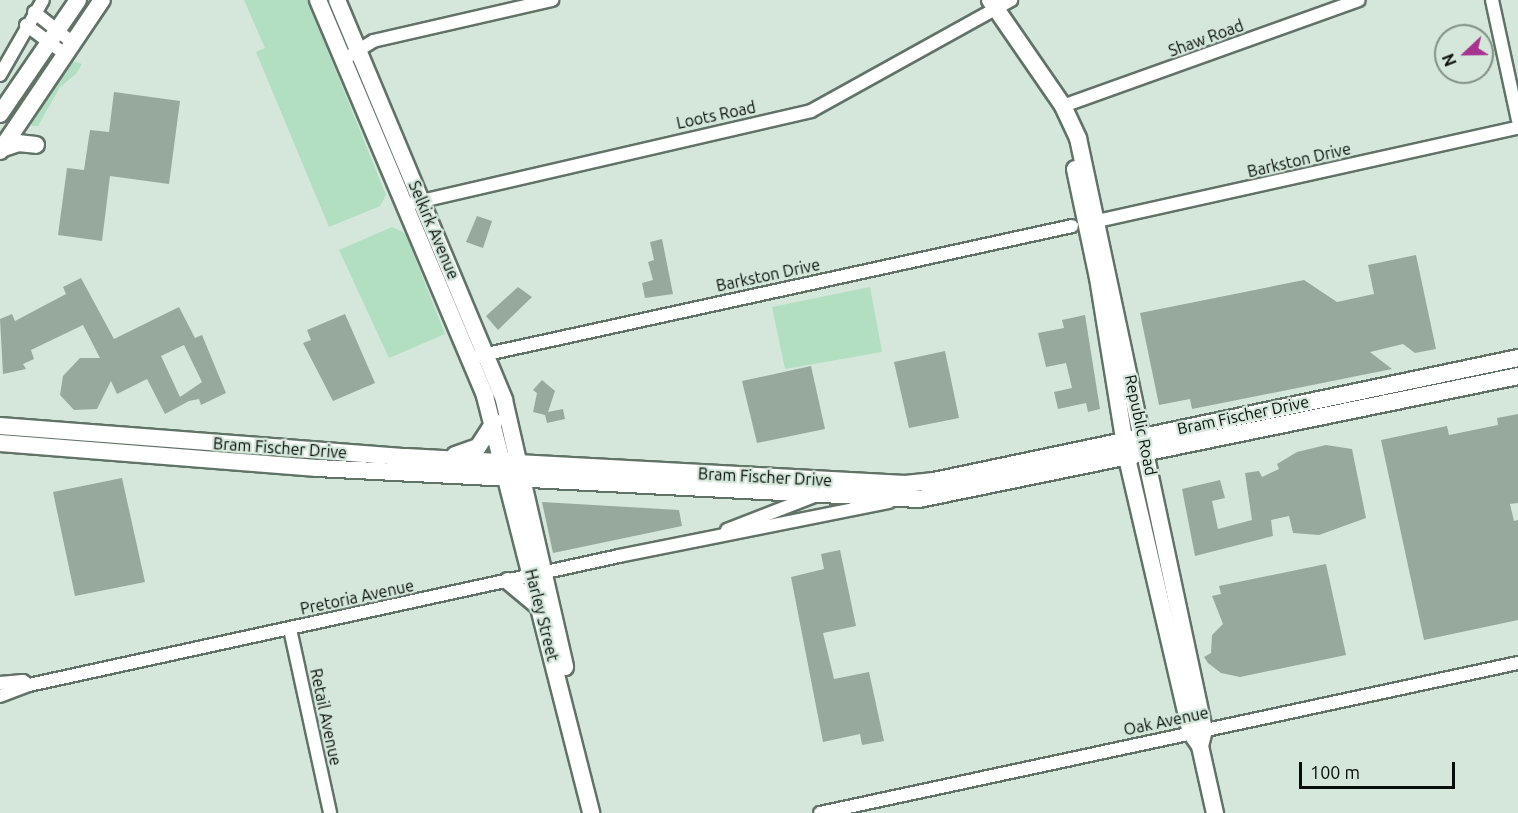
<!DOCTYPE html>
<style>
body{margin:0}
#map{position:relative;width:1518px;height:813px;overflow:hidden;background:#d4e7da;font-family:Ubuntu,sans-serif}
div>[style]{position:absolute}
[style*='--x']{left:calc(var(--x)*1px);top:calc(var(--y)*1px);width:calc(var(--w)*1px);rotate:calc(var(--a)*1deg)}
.green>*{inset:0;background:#b2dec2}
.building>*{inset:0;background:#97a99d}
.roads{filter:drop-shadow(2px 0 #617267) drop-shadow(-2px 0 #617267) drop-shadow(0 2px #617267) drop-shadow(0 -2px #617267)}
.street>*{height:12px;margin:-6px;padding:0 6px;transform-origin:6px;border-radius:6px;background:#fff}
.secondary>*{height:16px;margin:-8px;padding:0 8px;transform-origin:8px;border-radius:8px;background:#fff}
span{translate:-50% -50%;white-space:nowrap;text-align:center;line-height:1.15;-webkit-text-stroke:4.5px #d4e7da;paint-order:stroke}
.street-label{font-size:16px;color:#070d09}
.north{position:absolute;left:1434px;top:24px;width:60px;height:60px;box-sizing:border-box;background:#d4e7da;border:2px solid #829086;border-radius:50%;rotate:248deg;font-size:16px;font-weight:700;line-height:24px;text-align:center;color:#070d09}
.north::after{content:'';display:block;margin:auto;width:21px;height:27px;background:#a6348f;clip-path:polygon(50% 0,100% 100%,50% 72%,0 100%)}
.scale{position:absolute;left:1299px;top:762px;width:156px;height:27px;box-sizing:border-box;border:3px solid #070d09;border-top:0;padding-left:8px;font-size:18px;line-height:21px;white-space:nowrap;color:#070d09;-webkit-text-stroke:4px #d4e7da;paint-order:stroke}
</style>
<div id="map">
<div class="green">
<div style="clip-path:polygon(244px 0,307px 0,386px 195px,380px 206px,329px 227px,256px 52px,265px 48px)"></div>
<div style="clip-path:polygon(75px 62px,82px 64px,76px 74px,60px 87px,38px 126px,32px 126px,31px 115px,67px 63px)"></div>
<div style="clip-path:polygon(392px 227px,405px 233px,445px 334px,389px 358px,339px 250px)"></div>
<div style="clip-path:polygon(870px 287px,882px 352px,785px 369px,772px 307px)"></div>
</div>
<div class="building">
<div style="clip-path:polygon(114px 92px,180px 101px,169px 184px,110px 176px,102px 241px,58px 235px,67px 168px,84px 170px,90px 130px,109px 132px)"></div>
<div style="clip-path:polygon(477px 216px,492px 221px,483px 248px,466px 242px)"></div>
<div style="clip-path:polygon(662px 239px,673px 294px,645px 298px,642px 283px,653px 280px,648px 262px,654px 260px,650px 242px)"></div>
<div style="clip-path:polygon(1416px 255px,1436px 349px,1415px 353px,1403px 344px,1370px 352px,1392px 369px,1192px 409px,1190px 399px,1159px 405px,1140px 313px,1304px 280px,1337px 302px,1374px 294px,1368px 265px)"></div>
<div style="clip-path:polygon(evenodd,81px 278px,114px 339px,179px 307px,195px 338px,202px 335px,226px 393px,201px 405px,199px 399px,189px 401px,165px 414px,147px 379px,117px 394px,111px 381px,97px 409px,74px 410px,60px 395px,63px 376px,80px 358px,100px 358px,83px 325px,31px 350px,34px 359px,23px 364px,26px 369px,3px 374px,0 319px,12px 314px,15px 321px,66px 294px,63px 287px,81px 278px,184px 345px,202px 382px,180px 397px,161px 356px,184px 345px)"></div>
<div style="clip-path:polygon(518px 287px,532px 297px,498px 330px,486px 316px)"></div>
<div style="clip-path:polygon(345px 314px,375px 383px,333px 401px,303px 343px,311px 340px,307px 330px)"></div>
<div style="clip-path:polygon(1085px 315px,1100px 409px,1088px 412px,1086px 403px,1058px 409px,1054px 392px,1072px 388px,1066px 363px,1046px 367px,1038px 333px,1064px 328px,1062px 320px)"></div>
<div style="clip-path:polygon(945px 351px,959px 418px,909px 428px,894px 362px)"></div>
<div style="clip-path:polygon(811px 366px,825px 429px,757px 443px,742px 381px)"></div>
<div style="clip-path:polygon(542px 380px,555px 391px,548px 412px,563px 409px,565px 419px,547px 423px,545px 415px,533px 412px,537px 393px,533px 390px)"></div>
<div style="clip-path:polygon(1518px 414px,1518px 503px,1510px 504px,1514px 521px,1518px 520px,1518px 620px,1424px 640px,1381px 440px,1447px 426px,1449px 435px,1498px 425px,1497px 418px)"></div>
<div style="clip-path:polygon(1326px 445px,1352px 449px,1366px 518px,1319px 535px,1293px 533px,1289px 516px,1271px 520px,1273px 536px,1195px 556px,1182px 489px,1220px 480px,1225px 498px,1212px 501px,1218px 529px,1252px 520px,1245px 473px,1259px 471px,1262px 477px,1279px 469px,1277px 464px,1297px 452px)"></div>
<div style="clip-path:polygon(122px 478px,145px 582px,75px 596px,53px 492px)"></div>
<div style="clip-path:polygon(542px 502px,679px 510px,682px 526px,553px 553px)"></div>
<div style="clip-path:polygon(840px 550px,856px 626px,823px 633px,834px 679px,869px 672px,884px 741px,862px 745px,860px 734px,823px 742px,791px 577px,824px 569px,821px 554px)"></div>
<div style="clip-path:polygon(1326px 564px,1346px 655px,1240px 677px,1221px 673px,1208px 663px,1204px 657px,1211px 653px,1212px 635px,1223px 624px,1212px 596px,1221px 594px,1219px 586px)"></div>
</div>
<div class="roads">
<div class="street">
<div style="--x:1492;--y:0;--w:123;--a:77.8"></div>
<div style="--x:34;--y:12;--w:50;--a:38.5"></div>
<div style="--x:26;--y:25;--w:49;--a:36.6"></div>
<div style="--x:343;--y:60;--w:36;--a:-32"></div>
<div style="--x:373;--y:41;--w:184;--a:-12.9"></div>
<div style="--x:0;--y:75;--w:86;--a:-60.2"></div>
<div style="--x:1063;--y:106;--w:314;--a:-19.7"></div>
<div style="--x:413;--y:203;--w:408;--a:-13"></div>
<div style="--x:811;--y:111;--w:229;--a:-29"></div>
<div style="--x:1088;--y:223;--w:440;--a:-12.5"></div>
<div style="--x:478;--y:356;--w:608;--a:-12.34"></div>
<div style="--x:727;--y:530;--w:97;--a:-21.3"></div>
<div style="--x:290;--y:629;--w:188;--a:77.7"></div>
<div style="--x:0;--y:683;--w:23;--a:-5"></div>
<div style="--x:23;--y:681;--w:7;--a:34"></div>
<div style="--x:0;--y:696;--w:31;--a:-21"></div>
<div style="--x:29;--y:685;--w:604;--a:-12.33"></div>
<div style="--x:619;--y:556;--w:275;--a:-11.3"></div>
<div style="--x:820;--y:813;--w:714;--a:-12.13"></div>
</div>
<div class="secondary">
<div style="--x:318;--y:0;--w:430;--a:67.1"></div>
<div style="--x:485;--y:396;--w:430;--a:75.7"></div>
<div style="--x:337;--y:0;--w:433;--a:67.3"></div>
<div style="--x:504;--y:400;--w:274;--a:77.1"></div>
<div style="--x:990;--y:0;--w:129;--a:55.4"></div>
<div style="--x:1063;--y:106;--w:35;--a:65"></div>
<div style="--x:1078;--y:138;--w:605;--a:77.98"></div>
<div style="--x:1204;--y:730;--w:16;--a:104"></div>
<div style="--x:0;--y:114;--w:138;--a:-55.6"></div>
<div style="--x:1;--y:149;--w:18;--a:-19"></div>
<div style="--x:18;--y:143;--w:18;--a:6"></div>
<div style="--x:0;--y:151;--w:182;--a:-56"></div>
<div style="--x:1075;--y:169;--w:111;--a:78.1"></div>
<div style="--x:1098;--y:278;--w:182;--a:80.8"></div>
<div style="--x:1127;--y:458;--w:282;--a:76.9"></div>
<div style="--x:1191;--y:733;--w:16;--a:55"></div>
<div style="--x:1200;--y:746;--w:69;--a:77.4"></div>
<div style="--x:0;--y:426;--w:407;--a:4.4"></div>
<div style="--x:406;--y:457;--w:500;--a:3.1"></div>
<div style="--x:905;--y:484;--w:29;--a:-6"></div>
<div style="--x:934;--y:481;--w:597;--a:-11.89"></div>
<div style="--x:0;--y:443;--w:318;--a:4.5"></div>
<div style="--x:317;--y:468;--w:603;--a:2.95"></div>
<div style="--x:919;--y:499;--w:611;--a:-11.6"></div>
<div style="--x:455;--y:455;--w:24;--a:-19"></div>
<div style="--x:478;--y:447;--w:30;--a:-57"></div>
<div style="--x:508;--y:581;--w:38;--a:40"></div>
</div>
</div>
<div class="street-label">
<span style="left:1206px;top:38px;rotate:-20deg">Shaw Road</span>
<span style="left:716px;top:115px;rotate:-12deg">Loots Road</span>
<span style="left:1299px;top:160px;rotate:-13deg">Barkston Drive</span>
<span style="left:434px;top:230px;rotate:67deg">Selkirk Avenue</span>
<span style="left:768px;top:275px;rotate:-12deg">Barkston Drive</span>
<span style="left:1243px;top:415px;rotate:-12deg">Bram Fischer Drive</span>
<span style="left:1141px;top:425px;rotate:78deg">Republic Road</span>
<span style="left:280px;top:448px;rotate:4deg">Bram Fischer Drive</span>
<span style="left:765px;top:477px;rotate:3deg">Bram Fischer Drive</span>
<span style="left:357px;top:597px;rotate:-12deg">Pretoria Avenue</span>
<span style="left:542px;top:615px;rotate:76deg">Harley Street</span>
<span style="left:326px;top:717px;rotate:78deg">Retail Avenue</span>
<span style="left:1166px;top:721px;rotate:-12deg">Oak Avenue</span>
</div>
<div class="north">N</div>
<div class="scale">100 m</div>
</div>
